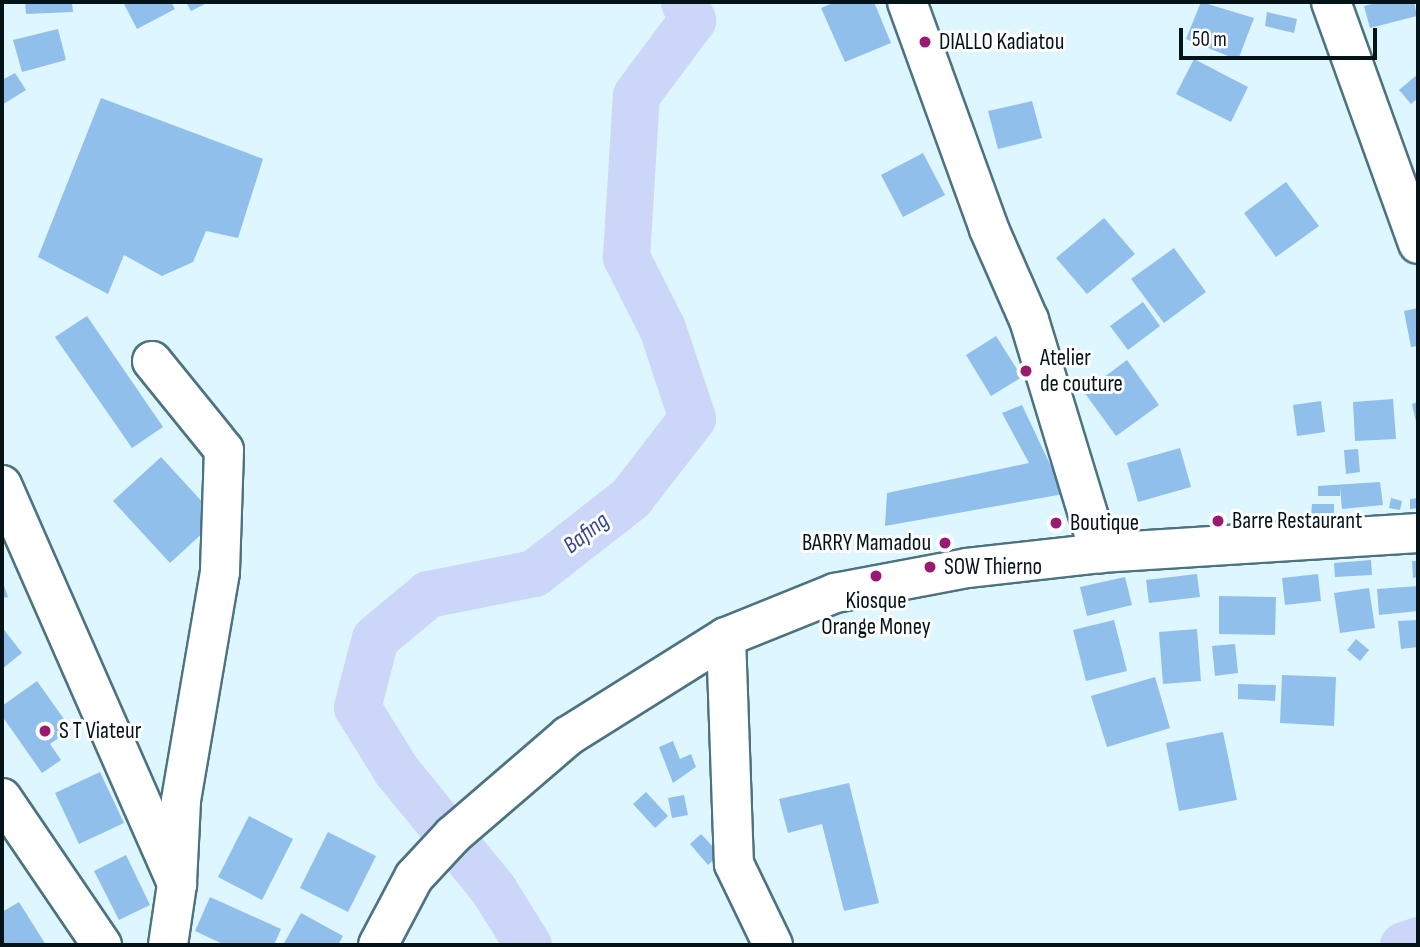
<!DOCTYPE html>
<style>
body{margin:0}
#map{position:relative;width:1420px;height:947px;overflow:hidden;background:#ddf6ff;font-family:"Sofia Sans Condensed",sans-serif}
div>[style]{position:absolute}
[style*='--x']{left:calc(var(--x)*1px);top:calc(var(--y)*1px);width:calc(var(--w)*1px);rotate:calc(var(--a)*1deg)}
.river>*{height:47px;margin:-23.5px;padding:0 23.5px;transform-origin:23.5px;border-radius:23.5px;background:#cbd6f8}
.building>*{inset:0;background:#90bfec}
.roads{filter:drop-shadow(2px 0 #4d7381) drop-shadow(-2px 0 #4d7381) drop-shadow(0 2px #4d7381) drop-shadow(0 -2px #4d7381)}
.minor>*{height:38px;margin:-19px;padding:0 19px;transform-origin:19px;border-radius:19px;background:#fff}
.major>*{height:38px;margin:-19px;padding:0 19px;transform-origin:19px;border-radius:19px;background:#fff}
.highway>*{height:38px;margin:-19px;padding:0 19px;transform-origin:19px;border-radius:19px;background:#fff}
.dots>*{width:19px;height:19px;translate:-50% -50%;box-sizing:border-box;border:4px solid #fefefe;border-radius:50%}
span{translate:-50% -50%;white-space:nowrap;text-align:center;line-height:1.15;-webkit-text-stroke:6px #fefefe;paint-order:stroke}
.poi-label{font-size:23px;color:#041318}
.left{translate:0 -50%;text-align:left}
.right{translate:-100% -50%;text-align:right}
.water-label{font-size:24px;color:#384789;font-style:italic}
.frame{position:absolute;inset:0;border:4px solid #041318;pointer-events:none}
.scale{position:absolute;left:1179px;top:28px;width:198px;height:32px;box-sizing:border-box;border:4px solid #041318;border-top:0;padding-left:9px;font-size:21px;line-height:24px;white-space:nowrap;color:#041318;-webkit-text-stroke:5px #fefefe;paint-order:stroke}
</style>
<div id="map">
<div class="river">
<div style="--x:528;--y:945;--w:66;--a:-122"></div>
<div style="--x:493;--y:889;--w:154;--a:-129.2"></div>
<div style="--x:396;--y:770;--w:74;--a:-121.8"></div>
<div style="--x:357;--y:707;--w:71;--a:-75.4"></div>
<div style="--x:375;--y:638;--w:69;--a:-39.7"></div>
<div style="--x:428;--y:594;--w:108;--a:-11.2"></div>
<div style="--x:534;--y:573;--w:122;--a:-38"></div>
<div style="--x:630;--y:498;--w:101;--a:-52.2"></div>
<div style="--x:692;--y:418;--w:95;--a:-108.4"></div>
<div style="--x:662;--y:328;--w:80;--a:-116.9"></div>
<div style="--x:626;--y:257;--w:162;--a:-86.5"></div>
<div style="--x:636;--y:95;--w:94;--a:-53.3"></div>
<div style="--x:692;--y:20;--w:20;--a:-114"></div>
<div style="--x:1403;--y:945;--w:16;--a:-18"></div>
</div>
<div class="building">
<div style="clip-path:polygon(25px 2px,72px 2px,73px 12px,26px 14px)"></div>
<div style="clip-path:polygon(123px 2px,171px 2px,175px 9px,137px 29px)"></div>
<div style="clip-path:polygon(186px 2px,209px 2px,191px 11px)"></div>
<div style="clip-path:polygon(835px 2px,874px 2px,891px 43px,845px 62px,821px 8px)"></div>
<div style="clip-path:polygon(1201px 2px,1254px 18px,1238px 60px,1186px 39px)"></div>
<div style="clip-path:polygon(1380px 2px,1414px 2px,1417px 16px,1370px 28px,1364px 6px)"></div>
<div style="clip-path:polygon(1267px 12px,1297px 19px,1294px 33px,1265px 26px)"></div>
<div style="clip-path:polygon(58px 29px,66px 60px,22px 72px,13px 40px)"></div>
<div style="clip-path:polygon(1194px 59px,1248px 87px,1231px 122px,1176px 94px)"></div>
<div style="clip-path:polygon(15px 73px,26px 90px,2px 105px,2px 80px)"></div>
<div style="clip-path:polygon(1418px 74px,1418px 98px,1411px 104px,1399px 90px)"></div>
<div style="clip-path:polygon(101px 98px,263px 159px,238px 238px,206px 231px,193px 262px,162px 276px,124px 255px,108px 294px,38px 257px)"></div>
<div style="clip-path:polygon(1032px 101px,1042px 138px,998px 149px,988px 111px)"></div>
<div style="clip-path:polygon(923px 153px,945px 195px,903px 217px,881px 175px)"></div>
<div style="clip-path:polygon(1286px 182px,1319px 226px,1276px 257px,1244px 213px)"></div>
<div style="clip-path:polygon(1104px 218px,1135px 254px,1087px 294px,1056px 258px)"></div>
<div style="clip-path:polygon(1174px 248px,1206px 292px,1164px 323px,1131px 279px)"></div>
<div style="clip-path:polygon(1143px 302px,1160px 326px,1128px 350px,1110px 326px)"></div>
<div style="clip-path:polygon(1418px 308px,1418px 346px,1411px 347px,1404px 311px)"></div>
<div style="clip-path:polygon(87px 316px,163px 427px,132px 448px,55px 337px)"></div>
<div style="clip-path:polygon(996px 336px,1022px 377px,991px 396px,966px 355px)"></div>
<div style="clip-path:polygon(1127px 360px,1159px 405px,1116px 436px,1084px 392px)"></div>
<div style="clip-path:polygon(1393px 399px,1396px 439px,1355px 441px,1353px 402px)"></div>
<div style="clip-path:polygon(1321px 401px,1325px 432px,1297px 436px,1293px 405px)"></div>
<div style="clip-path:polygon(1418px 402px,1418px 426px,1417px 426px,1412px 404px)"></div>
<div style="clip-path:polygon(1022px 405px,1064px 494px,885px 526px,887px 493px,1029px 463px,1002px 413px)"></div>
<div style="clip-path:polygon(1180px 448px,1191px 487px,1138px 502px,1127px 463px)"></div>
<div style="clip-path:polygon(1358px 449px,1360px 472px,1346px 474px,1344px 450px)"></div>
<div style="clip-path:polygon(161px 457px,218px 519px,170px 563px,113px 501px)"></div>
<div style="clip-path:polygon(1380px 482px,1383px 505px,1342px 509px,1340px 487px,1340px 496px,1318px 496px,1318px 486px)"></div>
<div style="clip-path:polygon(1391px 498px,1402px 501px,1400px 510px,1389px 508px)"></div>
<div style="clip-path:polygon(1418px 498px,1418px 508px,1410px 509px,1410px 499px)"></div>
<div style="clip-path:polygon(1312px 504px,1334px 504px,1334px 515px,1311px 515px)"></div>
<div style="clip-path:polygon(1371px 560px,1372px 575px,1335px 577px,1334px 563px)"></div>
<div style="clip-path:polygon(1412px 561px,1418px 561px,1418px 577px,1413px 578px)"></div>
<div style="clip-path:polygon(1197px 574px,1200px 597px,1149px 603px,1146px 580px)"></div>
<div style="clip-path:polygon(1318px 574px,1321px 601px,1285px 605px,1282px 578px)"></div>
<div style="clip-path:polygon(1125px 577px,1132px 605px,1087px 616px,1080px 587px)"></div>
<div style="clip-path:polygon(2px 580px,8px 597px,2px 598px)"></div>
<div style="clip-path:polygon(1418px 586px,1418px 611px,1379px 615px,1377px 589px)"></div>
<div style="clip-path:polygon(1369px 588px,1375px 628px,1340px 633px,1334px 593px)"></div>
<div style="clip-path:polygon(1219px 596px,1276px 597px,1275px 635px,1219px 634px)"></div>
<div style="clip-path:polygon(1114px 620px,1127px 671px,1086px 681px,1073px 630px)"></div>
<div style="clip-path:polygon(1418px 620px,1418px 647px,1401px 649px,1398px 621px)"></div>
<div style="clip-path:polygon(2px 627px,22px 653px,2px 669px)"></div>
<div style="clip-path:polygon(1197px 629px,1201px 681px,1163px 684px,1159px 632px)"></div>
<div style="clip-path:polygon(1356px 639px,1369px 650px,1360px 661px,1347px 650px)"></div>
<div style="clip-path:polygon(1235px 644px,1238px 673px,1215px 676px,1212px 646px)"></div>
<div style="clip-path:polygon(1282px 675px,1336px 677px,1334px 726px,1280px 723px)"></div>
<div style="clip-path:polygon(1155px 677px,1170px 728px,1107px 747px,1091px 696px)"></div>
<div style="clip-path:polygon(37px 681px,71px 729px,50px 744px,61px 760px,42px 773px,2px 716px,2px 706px)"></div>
<div style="clip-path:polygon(1238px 684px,1276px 685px,1275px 701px,1238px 699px)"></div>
<div style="clip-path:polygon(1223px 732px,1237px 800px,1179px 811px,1166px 743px)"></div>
<div style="clip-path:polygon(673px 741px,680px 759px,691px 754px,696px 767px,673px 783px,659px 747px)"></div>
<div style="clip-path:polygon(100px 772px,124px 823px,79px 844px,55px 793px)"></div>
<div style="clip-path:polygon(849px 783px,879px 903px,844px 911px,822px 824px,788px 833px,779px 799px)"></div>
<div style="clip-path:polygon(646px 792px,668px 816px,655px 828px,633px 804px)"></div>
<div style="clip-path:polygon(684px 795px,688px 815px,672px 818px,668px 798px)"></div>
<div style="clip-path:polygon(249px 816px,293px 839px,262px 900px,218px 877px)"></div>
<div style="clip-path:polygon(328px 832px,376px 856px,348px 912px,300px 888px)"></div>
<div style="clip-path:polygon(701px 834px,720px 854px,708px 865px,690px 844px)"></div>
<div style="clip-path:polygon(126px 855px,150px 905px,119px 920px,94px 871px)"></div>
<div style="clip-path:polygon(210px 897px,281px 929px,274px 945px,225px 945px,195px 931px)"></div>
<div style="clip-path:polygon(19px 902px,46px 945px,2px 945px,2px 912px)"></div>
<div style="clip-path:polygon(301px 913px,343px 936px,338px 945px,283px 945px)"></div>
</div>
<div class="roads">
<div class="minor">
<div style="--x:907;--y:2;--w:241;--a:70.1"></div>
<div style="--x:989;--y:229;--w:99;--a:66.3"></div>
<div style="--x:1029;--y:320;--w:244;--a:73.1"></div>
<div style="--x:1331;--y:2;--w:257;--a:70.2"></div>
<div style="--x:152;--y:361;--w:114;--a:51"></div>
<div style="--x:224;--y:450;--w:122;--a:91.9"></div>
<div style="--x:220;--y:572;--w:232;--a:99.7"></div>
<div style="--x:181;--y:801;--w:83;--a:92.8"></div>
<div style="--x:2;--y:485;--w:436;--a:66.3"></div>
<div style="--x:177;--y:884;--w:62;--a:98.4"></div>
<div style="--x:2;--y:798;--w:178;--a:55.8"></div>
</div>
<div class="major">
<div style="--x:726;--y:637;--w:227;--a:88"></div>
<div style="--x:734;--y:864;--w:90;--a:64.3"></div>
</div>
<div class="highway">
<div style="--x:378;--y:945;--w:77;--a:-62.1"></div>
<div style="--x:414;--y:877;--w:57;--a:-47.1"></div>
<div style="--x:453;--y:835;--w:152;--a:-40.7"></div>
<div style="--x:568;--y:736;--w:186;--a:-32.1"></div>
<div style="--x:726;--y:637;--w:118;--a:-22"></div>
<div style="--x:835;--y:593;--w:134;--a:-10.7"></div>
<div style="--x:967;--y:568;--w:134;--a:-6.4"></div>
<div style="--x:1100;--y:553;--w:319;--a:-3.6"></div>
</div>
</div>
<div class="dots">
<div style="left:925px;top:42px;background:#991a70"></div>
<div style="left:1026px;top:371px;background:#991a70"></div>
<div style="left:1218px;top:521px;background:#991a70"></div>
<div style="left:1056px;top:523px;background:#991a70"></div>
<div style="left:945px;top:543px;background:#991a70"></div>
<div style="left:930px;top:567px;background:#991a70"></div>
<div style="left:876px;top:576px;background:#991a70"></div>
<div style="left:45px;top:731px;background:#991a70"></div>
</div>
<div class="poi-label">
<span class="left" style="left:939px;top:42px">DIALLO Kadiatou</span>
<span class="left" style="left:1040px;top:371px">Atelier<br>de couture</span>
<span class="left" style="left:1232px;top:521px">Barre Restaurant</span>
<span class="left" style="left:1070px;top:523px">Boutique</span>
<span class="right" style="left:931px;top:543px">BARRY Mamadou</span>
<span class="left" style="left:944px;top:567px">SOW Thierno</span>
<span style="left:876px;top:614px">Kiosque<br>Orange Money</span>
<span class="left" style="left:59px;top:731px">S T Viateur</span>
</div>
<div class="water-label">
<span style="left:586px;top:533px;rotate:-38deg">Bafing</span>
</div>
<div class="frame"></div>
<div class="scale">50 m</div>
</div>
